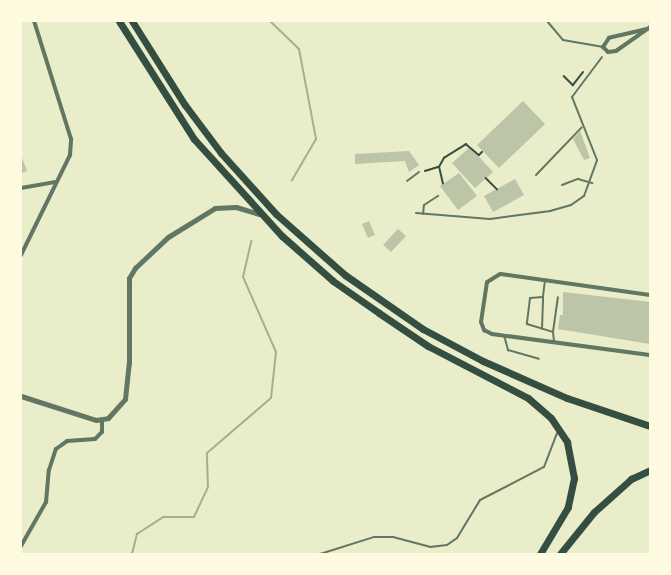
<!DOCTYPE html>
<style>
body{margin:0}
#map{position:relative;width:671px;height:575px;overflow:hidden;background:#e9edc9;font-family:Lato,sans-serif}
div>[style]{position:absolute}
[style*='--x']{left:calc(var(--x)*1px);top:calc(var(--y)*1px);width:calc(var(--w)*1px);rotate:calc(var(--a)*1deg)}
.stream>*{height:2px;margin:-1px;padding:0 1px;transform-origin:1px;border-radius:1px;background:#a3b18a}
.building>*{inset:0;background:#bcc5a7}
.path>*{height:1.5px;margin:-0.75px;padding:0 0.75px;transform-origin:0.75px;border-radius:0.75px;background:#344e41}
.service>*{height:2px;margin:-1px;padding:0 1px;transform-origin:1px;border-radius:1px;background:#617663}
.minor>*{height:4px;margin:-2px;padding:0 2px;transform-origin:2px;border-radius:2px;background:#617663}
.tertiary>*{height:5px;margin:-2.5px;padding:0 2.5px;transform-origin:2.5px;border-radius:2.5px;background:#617663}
.primary>*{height:7px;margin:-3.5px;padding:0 3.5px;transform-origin:3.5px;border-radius:3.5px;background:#344e41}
span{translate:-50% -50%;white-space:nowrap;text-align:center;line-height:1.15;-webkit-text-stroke:6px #fefae0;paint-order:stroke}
.frame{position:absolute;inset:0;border:22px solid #fefae0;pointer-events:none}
</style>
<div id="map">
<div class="stream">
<div style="--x:270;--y:21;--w:40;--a:44"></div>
<div style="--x:299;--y:49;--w:92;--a:79.3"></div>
<div style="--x:316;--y:139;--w:48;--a:120.3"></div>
<div style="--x:132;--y:554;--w:21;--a:-76"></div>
<div style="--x:137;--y:534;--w:31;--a:-33"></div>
<div style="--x:163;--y:517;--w:31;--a:0"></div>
<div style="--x:194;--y:517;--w:33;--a:-65"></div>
<div style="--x:208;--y:487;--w:34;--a:-92"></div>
<div style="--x:207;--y:453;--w:84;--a:-40.7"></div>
<div style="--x:271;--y:398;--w:46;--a:-83.8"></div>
<div style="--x:276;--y:352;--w:82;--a:-113.7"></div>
<div style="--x:243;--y:277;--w:37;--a:-77"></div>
</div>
<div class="building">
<div style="clip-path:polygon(523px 101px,545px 124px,499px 168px,477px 145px)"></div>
<div style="clip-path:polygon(580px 131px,590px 158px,584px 160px,573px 139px)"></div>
<div style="clip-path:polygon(470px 147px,493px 172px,475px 188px,452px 163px)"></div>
<div style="clip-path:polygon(409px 151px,419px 165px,409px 172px,405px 161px,355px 164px,355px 154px)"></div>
<div style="clip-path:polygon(21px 155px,27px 171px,22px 173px,21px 170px)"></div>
<div style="clip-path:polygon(459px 173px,477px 196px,458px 210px,440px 186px)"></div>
<div style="clip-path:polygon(515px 179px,524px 195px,493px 212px,484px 196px)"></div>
<div style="clip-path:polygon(369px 221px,375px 235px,368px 238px,362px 224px)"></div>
<div style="clip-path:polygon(398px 229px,406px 236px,391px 252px,383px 245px)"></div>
<div style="clip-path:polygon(563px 292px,650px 302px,650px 344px,558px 329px,560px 315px,563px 315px)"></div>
</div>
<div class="path">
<div style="--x:564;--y:76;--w:13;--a:45"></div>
<div style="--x:573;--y:85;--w:16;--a:-52"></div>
<div style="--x:425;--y:171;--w:14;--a:-17"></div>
<div style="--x:486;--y:178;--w:16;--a:45"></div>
<div style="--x:443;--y:184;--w:17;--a:-103"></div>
<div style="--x:439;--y:167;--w:10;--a:-61"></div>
<div style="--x:444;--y:158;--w:26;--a:-32"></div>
<div style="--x:466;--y:144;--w:17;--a:40"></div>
<div style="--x:479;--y:155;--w:4;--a:-45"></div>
</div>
<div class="service">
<div style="--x:547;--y:21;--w:25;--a:50"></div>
<div style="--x:563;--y:40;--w:41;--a:9.9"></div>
<div style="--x:536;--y:175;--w:66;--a:-46.2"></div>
<div style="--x:407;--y:181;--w:15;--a:-37"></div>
<div style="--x:562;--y:185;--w:17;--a:-21"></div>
<div style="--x:578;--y:179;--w:15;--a:16"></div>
<div style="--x:416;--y:213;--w:74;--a:4.6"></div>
<div style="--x:490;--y:219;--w:61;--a:-7.6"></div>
<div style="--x:550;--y:211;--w:22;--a:-16"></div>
<div style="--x:571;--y:205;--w:16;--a:-35"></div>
<div style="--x:584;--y:196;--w:38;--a:-70"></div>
<div style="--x:597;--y:160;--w:68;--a:-111.6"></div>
<div style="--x:572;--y:97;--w:50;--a:-53.1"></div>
<div style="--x:423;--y:214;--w:9;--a:-84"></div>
<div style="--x:424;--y:205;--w:17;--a:-33"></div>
<div style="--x:545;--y:280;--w:17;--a:97"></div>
<div style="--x:543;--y:297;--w:13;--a:176"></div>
<div style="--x:530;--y:298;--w:26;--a:97"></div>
<div style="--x:527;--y:324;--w:27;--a:17"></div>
<div style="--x:553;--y:332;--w:9;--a:84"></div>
<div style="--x:542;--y:329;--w:32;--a:-88"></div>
<div style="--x:553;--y:332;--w:35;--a:-82"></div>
<div style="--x:504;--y:335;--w:16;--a:75"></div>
<div style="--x:508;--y:350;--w:32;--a:16"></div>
<div style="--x:320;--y:554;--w:57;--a:-17.5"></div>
<div style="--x:374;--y:537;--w:19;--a:0"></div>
<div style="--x:393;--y:537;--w:38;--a:15"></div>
<div style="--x:430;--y:547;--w:17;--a:-7"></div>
<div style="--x:447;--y:545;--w:12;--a:-35"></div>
<div style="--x:457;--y:538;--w:44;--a:-58.8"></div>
<div style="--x:480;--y:500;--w:72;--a:-27.3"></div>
<div style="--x:544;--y:467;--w:36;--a:-69"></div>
</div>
<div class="minor">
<div style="--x:647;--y:29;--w:39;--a:167"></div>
<div style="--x:609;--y:38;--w:11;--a:124"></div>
<div style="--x:603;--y:47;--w:7;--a:45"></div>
<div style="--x:608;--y:52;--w:8;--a:-7"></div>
<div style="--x:616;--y:51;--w:42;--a:-35.2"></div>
<div style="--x:21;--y:188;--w:34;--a:-10"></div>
<div style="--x:21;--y:255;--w:111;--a:-63.9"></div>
<div style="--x:70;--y:155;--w:16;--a:-86"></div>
<div style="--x:71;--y:139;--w:124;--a:-107.4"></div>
<div style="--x:650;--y:295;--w:151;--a:-172"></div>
<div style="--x:500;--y:274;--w:15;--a:148"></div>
<div style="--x:487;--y:282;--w:40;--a:98.5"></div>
<div style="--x:481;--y:322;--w:9;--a:69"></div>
<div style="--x:484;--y:330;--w:9;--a:27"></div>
<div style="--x:492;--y:334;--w:159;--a:7.6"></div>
<div style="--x:21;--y:546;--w:51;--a:-60.4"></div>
<div style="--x:46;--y:502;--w:32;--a:-85"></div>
<div style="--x:49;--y:470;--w:22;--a:-72"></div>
<div style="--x:56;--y:449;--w:14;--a:-36"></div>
<div style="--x:67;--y:441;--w:28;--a:-4"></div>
<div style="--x:95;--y:439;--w:10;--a:-45"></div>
<div style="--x:102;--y:432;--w:11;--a:-90"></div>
</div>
<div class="tertiary">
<div style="--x:21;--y:396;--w:79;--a:17.7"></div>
<div style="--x:96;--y:420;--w:12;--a:-9"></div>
<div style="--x:108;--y:418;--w:25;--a:-48"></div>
<div style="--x:125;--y:399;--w:36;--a:-84"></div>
<div style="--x:129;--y:363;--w:85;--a:-90"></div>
<div style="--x:129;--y:278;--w:12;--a:-59"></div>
<div style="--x:135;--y:268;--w:45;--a:-43.2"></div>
<div style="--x:168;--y:237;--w:55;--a:-31.7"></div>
<div style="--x:215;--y:208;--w:21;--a:-3"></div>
<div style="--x:236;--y:207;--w:24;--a:17"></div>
</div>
<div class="primary">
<div style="--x:119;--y:21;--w:140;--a:57.6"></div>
<div style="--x:194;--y:139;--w:131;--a:47.8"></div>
<div style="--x:282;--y:236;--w:68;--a:41.4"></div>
<div style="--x:333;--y:281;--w:56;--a:34.8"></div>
<div style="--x:379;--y:313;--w:59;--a:34"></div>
<div style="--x:428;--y:346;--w:113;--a:27.5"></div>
<div style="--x:528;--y:398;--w:30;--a:41"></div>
<div style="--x:551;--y:418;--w:29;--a:56"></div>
<div style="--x:567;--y:442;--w:37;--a:79"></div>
<div style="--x:574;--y:478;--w:30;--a:102"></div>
<div style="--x:568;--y:507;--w:55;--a:120.8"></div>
<div style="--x:132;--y:21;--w:99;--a:57.8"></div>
<div style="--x:185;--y:105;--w:60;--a:53.1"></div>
<div style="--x:221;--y:153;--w:82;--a:48"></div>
<div style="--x:276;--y:214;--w:92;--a:41.5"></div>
<div style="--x:345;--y:275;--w:95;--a:34.7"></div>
<div style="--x:423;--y:329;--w:68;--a:28.1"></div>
<div style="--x:483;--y:361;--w:92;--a:23.8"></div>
<div style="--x:567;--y:398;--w:88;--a:18.6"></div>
<div style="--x:560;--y:554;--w:54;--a:-51"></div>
<div style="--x:594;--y:512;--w:50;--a:-41.7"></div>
<div style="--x:631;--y:479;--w:21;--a:-25"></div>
</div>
<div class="frame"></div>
</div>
